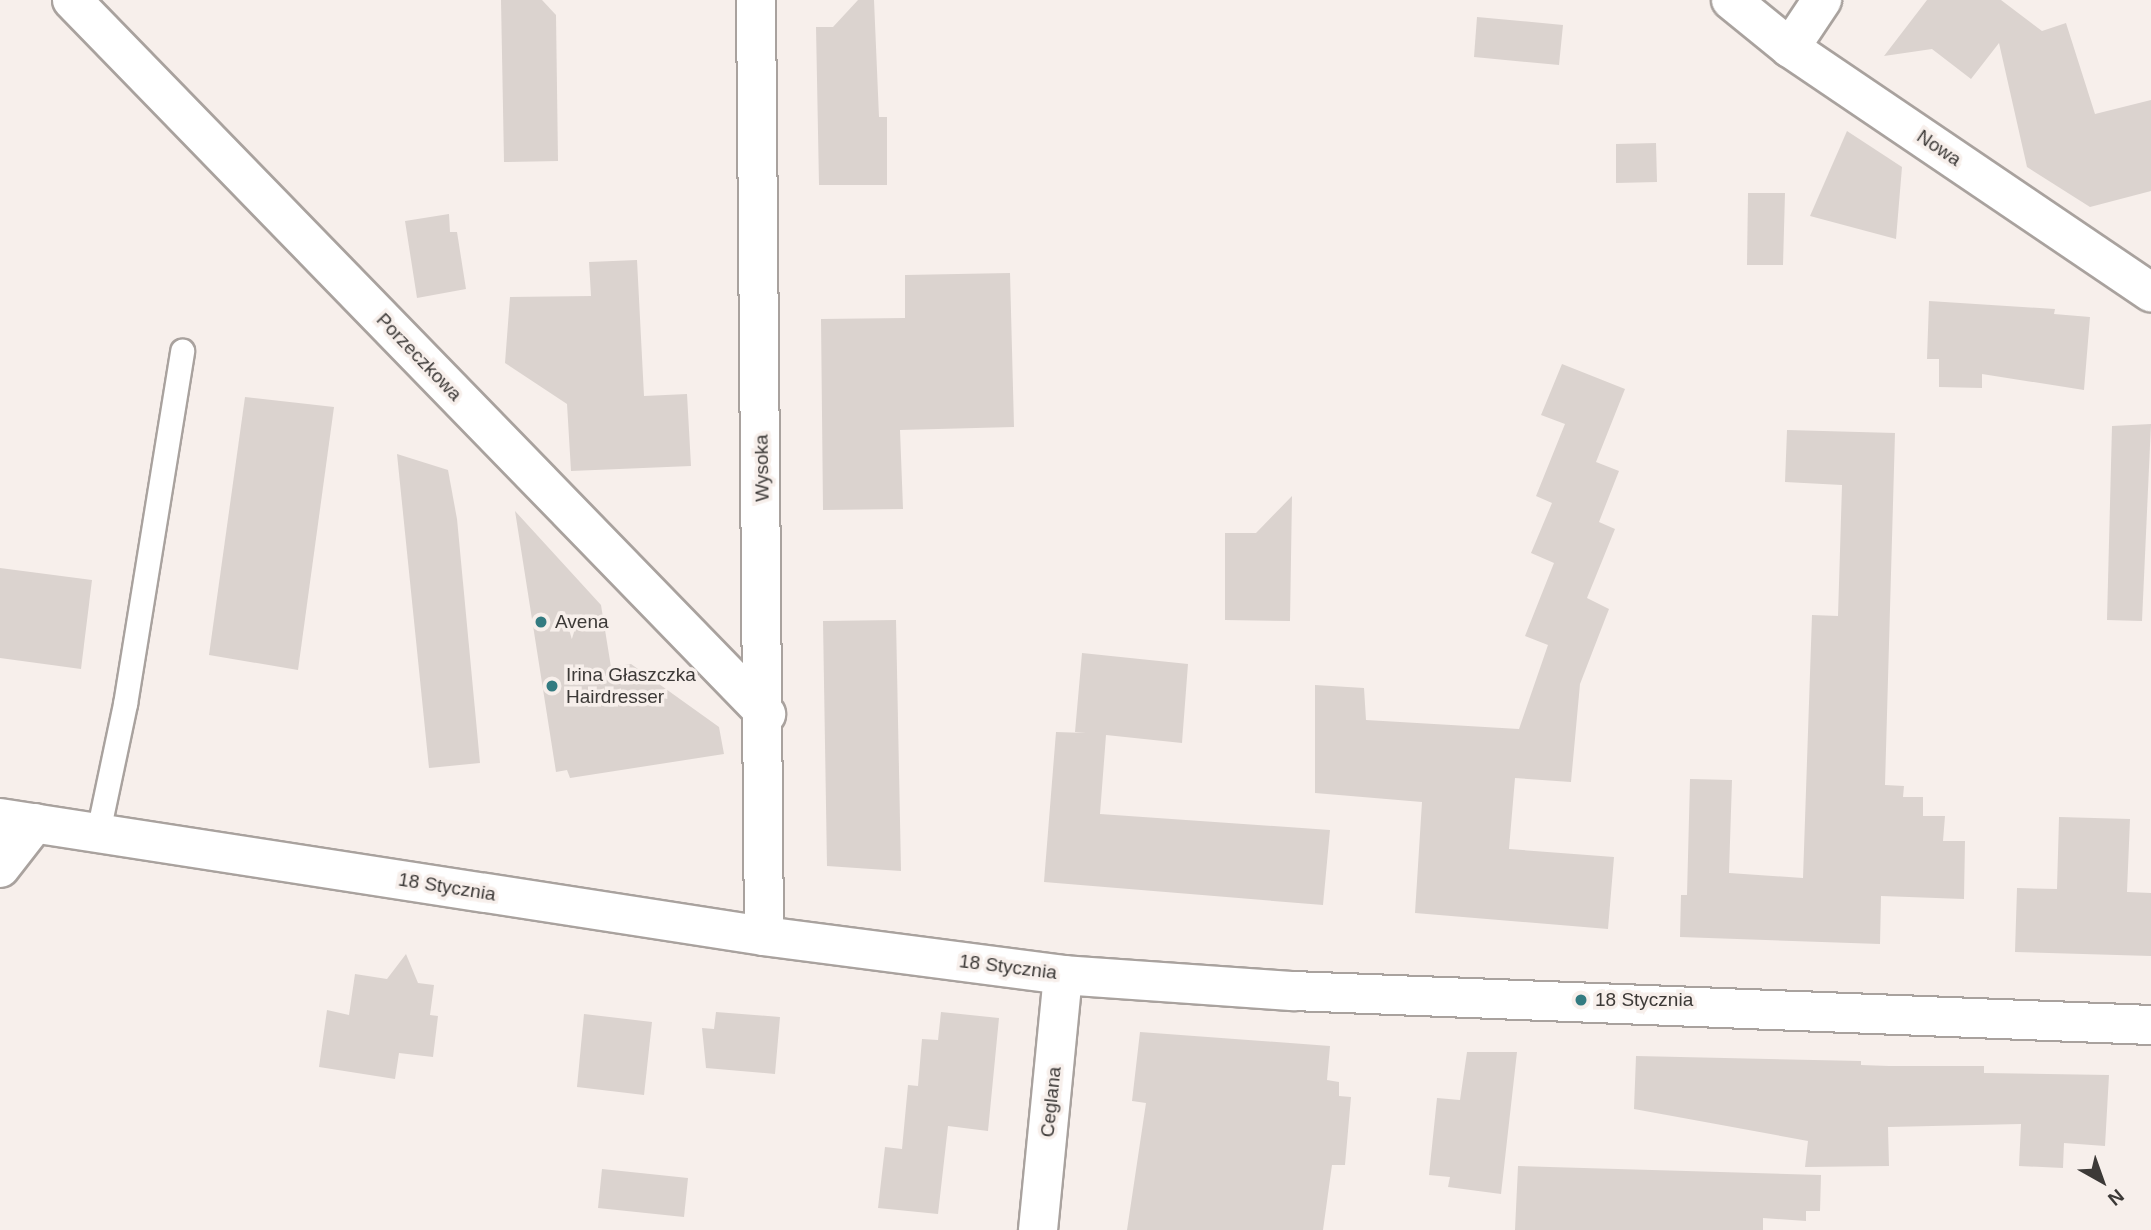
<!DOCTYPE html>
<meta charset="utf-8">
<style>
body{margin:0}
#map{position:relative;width:2151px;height:1230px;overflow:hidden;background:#f7efeb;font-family:Arial,sans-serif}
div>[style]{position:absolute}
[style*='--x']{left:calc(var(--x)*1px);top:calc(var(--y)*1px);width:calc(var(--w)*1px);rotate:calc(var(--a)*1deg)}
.building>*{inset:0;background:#dbd3cf}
.roads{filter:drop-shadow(2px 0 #a9a29e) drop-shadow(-2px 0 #a9a29e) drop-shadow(0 2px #a9a29e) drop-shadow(0 -2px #a9a29e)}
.lane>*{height:23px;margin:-11.5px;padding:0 11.5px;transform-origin:11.5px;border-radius:11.5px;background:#fff}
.street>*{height:38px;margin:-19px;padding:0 19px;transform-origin:19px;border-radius:19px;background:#fff}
.secondary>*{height:38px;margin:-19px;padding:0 19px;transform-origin:19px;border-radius:19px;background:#fff}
.dots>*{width:19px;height:19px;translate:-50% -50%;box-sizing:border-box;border:4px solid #f7efeb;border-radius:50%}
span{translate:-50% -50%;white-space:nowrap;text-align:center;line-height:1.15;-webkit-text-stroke:7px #f7efeb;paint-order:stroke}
.street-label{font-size:19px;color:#3c3937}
.poi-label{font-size:19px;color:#3c3937}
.left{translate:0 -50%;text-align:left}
.north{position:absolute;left:2067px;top:1146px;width:70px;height:70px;-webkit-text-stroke:5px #f7efeb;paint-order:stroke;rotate:140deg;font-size:19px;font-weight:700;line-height:28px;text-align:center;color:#3c3937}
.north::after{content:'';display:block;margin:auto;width:24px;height:32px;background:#3c3937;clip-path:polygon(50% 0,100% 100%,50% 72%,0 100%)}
</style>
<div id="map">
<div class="building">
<div style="clip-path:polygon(501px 0,542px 0,556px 15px,558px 161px,504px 162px)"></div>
<div style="clip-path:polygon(858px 0,874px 0,879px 117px,887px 117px,887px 185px,819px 185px,816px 27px,833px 27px)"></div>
<div style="clip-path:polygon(1927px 0,2001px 0,2042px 31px,2066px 23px,2095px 114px,2151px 100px,2151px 191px,2090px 207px,2027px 167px,1999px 43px,1971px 79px,1932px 49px,1884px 56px)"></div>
<div style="clip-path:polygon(1477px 17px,1563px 25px,1559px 65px,1474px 57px)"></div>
<div style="clip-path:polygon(1847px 131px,1902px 167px,1896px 239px,1810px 216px)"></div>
<div style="clip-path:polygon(1656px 143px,1657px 182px,1616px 183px,1616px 144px)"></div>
<div style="clip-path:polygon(1748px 193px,1785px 193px,1783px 265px,1747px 265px)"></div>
<div style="clip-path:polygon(449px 214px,450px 232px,457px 232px,466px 289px,417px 298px,405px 221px)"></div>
<div style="clip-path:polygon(637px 260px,644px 396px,687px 394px,691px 466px,571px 471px,567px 404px,505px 363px,510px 297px,591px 296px,589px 262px)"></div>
<div style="clip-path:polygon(1010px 273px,1014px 427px,900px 430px,903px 509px,823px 510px,821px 319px,905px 318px,905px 275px)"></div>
<div style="clip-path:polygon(1929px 301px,2055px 309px,2054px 314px,2090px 317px,2084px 390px,1982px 374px,1982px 388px,1939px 387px,1939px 359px,1927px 359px)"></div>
<div style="clip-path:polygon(1562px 364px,1625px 389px,1596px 462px,1619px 471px,1599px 522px,1615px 529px,1587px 598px,1609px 609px,1580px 684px,1571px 782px,1515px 778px,1509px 849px,1614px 857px,1608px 929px,1415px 913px,1422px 802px,1315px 793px,1315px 685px,1364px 688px,1366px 720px,1519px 729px,1548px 645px,1525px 636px,1554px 563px,1531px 553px,1552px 503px,1536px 496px,1565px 424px,1541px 415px)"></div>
<div style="clip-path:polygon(245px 397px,334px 407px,298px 670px,209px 655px)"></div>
<div style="clip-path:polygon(2151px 424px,2142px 621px,2107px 620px,2112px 426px)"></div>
<div style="clip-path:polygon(1787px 430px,1895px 433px,1885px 785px,1904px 786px,1903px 797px,1923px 797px,1923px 816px,1945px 816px,1943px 841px,1965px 841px,1964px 899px,1881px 896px,1880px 944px,1680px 937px,1681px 895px,1687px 895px,1690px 779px,1732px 780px,1729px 873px,1803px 878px,1812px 615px,1838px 616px,1842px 485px,1785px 482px)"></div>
<div style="clip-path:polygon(397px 454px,448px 470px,457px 519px,480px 763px,429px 768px)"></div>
<div style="clip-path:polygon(1292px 496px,1290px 621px,1225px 620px,1225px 533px,1256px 533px)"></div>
<div style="clip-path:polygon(515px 511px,601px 605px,611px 667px,631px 664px,719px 727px,724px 754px,570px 778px,567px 770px,556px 772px)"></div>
<div style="clip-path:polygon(0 568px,92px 580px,81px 669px,0 658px)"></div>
<div style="clip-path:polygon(896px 620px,901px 871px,827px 866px,823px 621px)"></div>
<div style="clip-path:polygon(1082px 653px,1188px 664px,1182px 743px,1106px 735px,1100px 814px,1330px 830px,1323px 905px,1044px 882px,1056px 732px,1086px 733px,1075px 732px)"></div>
<div style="clip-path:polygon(2059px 817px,2130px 819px,2127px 892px,2151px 893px,2151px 956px,2015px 952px,2017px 888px,2057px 889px)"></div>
<div style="clip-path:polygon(406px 954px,418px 983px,434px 985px,430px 1015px,438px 1016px,433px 1057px,399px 1053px,395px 1079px,319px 1067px,327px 1010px,349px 1015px,355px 974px,387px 979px)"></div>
<div style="clip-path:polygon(716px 1012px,780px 1017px,775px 1074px,706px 1068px,702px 1028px,714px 1029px)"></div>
<div style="clip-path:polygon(941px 1012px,999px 1018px,988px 1131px,948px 1126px,938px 1214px,878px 1208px,885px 1147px,902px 1149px,908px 1085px,918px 1086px,922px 1039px,938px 1040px)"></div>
<div style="clip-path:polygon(584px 1014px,652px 1022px,644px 1095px,577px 1087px)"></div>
<div style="clip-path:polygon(1140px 1032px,1330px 1046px,1327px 1080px,1339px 1082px,1339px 1096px,1351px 1097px,1345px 1165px,1332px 1165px,1323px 1230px,1127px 1230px,1146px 1103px,1132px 1101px)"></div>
<div style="clip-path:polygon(1467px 1052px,1517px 1052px,1501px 1194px,1448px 1187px,1450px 1177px,1429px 1175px,1437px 1098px,1460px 1100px)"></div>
<div style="clip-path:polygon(1636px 1056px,1861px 1061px,1861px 1065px,1889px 1066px,1984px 1066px,1984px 1073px,2109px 1075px,2105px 1146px,2064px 1143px,2063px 1168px,2019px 1166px,2021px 1124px,1888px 1127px,1889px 1166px,1805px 1167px,1808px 1141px,1634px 1109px)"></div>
<div style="clip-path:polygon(1518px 1166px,1821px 1175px,1820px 1211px,1806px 1211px,1806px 1221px,1763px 1218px,1763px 1230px,1515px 1230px)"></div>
<div style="clip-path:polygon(602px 1169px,688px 1178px,684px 1217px,598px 1208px)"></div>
</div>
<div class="roads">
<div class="lane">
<div style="--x:98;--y:832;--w:131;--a:-78.1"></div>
<div style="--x:125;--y:704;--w:358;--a:-80.8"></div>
</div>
<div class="street">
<div style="--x:72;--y:0;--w:996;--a:45.81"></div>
<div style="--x:756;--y:0;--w:936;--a:89.51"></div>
<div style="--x:1731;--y:0;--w:76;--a:39.1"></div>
<div style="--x:1790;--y:48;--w:436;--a:34.1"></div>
<div style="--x:1790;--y:48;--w:58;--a:-56.3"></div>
<div style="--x:0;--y:868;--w:57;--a:-52.1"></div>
<div style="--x:1038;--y:1230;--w:256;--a:-84.4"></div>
</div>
<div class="secondary">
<div style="--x:0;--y:818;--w:773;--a:8.78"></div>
<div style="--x:764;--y:936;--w:302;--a:7.4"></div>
<div style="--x:1063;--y:975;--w:231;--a:4"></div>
<div style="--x:1293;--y:991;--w:859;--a:2.27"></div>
</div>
</div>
<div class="dots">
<div style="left:541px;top:622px;background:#337b81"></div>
<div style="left:552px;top:686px;background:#337b81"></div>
<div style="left:1581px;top:1000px;background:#337b81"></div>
</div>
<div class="street-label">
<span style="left:1939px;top:148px;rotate:34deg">Nowa</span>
<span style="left:419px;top:357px;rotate:46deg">Porzeczkowa</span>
<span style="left:762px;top:468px;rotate:-91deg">Wysoka</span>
<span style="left:447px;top:887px;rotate:9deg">18 Stycznia</span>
<span style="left:1008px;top:967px;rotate:7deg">18 Stycznia</span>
<span style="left:1051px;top:1102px;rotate:-84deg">Ceglana</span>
</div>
<div class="poi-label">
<span class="left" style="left:555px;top:622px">Avena</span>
<span class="left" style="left:566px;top:686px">Irina Głaszczka<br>Hairdresser</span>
<span class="left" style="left:1595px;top:1000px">18 Stycznia</span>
</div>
<div class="north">N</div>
</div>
